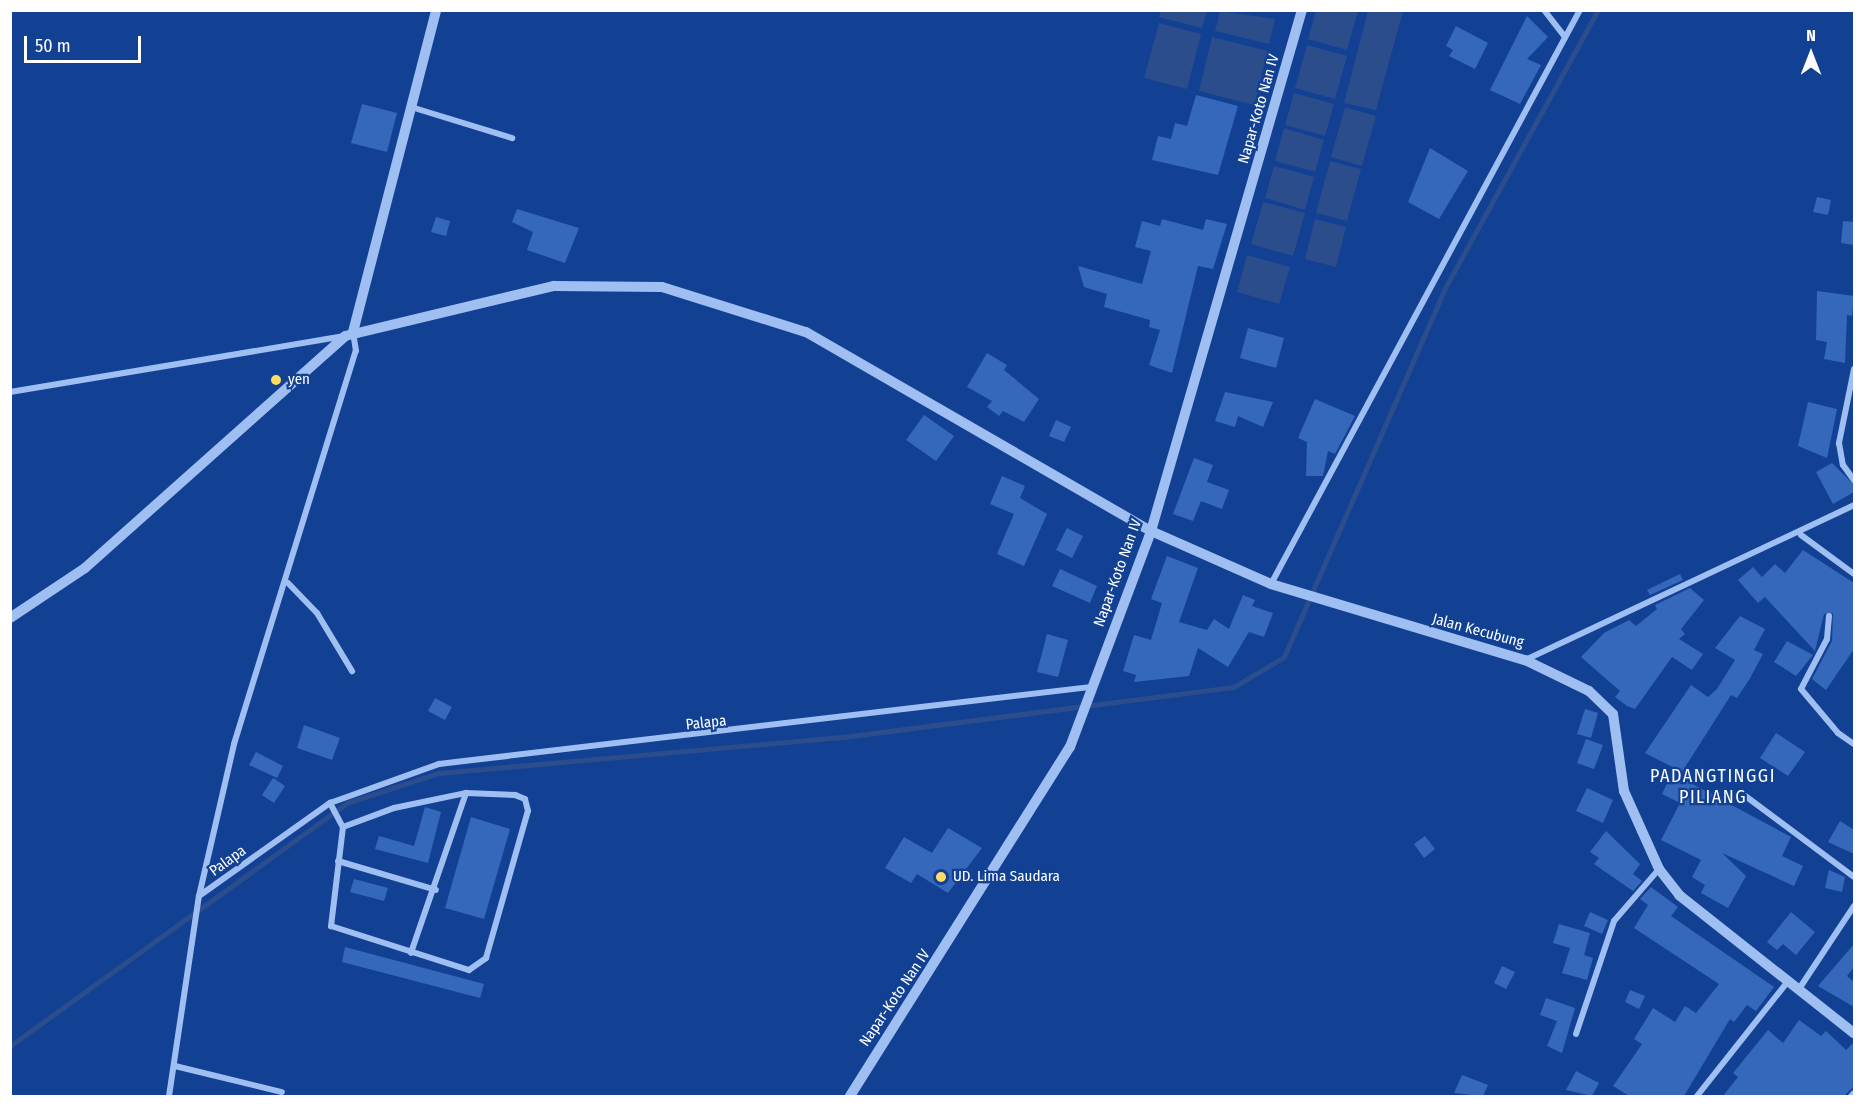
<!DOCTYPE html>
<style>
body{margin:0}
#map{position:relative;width:1865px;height:1107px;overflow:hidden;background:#124194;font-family:"Fira Sans Condensed",sans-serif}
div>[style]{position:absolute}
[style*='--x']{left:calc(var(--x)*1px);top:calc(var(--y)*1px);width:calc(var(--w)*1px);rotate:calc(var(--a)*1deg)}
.water>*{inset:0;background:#2b4d8c}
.stream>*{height:4.5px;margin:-2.25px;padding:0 2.25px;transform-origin:2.25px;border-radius:2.25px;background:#2b4d8c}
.building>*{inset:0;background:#3567bb}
.minor>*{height:6px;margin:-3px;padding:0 3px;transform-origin:3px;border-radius:3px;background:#9fbff3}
.tertiary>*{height:10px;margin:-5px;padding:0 5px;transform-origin:5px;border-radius:5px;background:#9fbff3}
.dots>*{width:16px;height:16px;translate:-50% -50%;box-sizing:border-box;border:3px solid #124194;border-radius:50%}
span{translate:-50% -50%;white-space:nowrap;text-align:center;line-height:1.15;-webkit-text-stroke:4.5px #124194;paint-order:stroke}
.street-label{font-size:15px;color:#fff}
.poi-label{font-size:15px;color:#fff}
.left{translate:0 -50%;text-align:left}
.quarter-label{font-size:18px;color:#fff;letter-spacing:1.5px}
.frame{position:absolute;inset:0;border:12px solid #fff;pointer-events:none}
.north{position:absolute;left:1781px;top:24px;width:60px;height:60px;-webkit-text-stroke:4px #124194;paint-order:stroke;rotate:0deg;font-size:16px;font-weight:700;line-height:24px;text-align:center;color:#fff}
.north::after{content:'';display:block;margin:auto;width:21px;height:27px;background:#fff;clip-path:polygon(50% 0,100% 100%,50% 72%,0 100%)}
.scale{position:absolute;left:24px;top:36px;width:117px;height:27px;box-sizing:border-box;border:3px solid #fff;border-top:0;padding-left:8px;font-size:18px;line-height:21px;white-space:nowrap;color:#fff;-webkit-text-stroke:4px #124194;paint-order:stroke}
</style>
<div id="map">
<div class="water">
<div style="clip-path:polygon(1161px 11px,1161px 10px,1207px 11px,1202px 28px,1159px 17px)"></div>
<div style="clip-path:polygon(1220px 11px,1275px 19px,1269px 44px,1215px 31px)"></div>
<div style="clip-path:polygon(1316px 11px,1358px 11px,1347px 50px,1308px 39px)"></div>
<div style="clip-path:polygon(1368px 11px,1403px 11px,1376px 110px,1344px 103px)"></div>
<div style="clip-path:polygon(1159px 23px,1201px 34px,1187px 89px,1144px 78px)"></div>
<div style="clip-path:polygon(1212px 37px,1268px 51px,1254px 105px,1199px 91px)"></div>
<div style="clip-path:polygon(1307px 45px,1347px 56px,1335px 99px,1295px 88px)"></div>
<div style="clip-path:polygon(1294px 93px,1334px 104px,1325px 136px,1285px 125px)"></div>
<div style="clip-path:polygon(1345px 107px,1376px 116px,1362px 166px,1331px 157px)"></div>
<div style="clip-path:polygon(1284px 128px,1324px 140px,1315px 172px,1275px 161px)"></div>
<div style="clip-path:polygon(1330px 161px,1361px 169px,1347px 221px,1316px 213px)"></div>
<div style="clip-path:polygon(1274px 166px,1314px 177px,1305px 210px,1265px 198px)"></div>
<div style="clip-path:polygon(1263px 202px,1305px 213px,1293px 256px,1251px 244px)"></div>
<div style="clip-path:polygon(1315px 219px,1346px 227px,1336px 267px,1305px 259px)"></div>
<div style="clip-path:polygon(1247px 255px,1290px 267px,1279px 304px,1237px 292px)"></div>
</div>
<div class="stream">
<div style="--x:10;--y:1046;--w:415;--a:-35.8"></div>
<div style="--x:347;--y:803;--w:97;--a:-18.1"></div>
<div style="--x:439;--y:773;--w:406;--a:-5.1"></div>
<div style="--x:843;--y:737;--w:394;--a:-7.3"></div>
<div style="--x:1234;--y:687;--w:58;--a:-31"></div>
<div style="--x:1284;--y:657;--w:400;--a:-66.4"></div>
<div style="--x:1444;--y:290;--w:320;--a:-61.2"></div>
</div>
<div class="building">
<div style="clip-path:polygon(1527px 16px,1548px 37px,1527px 59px,1541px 65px,1520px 104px,1490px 90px)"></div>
<div style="clip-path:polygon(1456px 26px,1488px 43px,1475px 69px,1449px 56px,1453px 50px,1446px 46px)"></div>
<div style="clip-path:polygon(1196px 95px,1238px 106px,1218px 175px,1152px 160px,1158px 136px,1171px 139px,1175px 123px,1187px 126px)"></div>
<div style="clip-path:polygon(362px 104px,397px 113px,387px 152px,351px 143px)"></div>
<div style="clip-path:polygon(1430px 148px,1468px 171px,1439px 219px,1408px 202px)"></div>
<div style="clip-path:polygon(1817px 197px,1831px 200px,1828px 215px,1813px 212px)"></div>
<div style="clip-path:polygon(517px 209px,579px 228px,565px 263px,527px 250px,533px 232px,512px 222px)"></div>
<div style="clip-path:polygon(436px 217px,450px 221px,446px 236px,431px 232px)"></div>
<div style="clip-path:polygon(1162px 219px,1203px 230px,1206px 219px,1227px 224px,1213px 269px,1198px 266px,1172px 373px,1149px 365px,1160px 330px,1149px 327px,1150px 320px,1104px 307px,1107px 294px,1084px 287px,1078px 266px,1142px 284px,1151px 251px,1135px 247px,1142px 221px,1160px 226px)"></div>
<div style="clip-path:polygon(1843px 221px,1854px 222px,1854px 245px,1841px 243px)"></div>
<div style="clip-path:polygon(1817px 291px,1854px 296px,1852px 316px,1847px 315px,1845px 363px,1824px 359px,1827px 342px,1816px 340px)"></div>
<div style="clip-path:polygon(1248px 328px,1284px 338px,1276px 368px,1240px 358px)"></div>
<div style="clip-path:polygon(987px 353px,1007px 365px,1004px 370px,1039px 399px,1024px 422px,1003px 411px,999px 416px,987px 407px,992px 401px,967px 387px)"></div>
<div style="clip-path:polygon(1225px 392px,1273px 402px,1263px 427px,1238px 416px,1235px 427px,1215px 421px)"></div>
<div style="clip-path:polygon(1315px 399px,1355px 416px,1335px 454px,1328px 451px,1323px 476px,1306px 476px,1307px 442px,1298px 438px)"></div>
<div style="clip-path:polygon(1808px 402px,1837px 409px,1827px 458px,1798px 446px)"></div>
<div style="clip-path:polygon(924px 415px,954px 436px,936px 461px,906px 440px)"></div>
<div style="clip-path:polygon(1056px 420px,1071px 427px,1064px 442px,1049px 436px)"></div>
<div style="clip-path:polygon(1194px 458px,1213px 465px,1207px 482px,1229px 490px,1222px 509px,1201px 501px,1193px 521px,1173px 514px)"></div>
<div style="clip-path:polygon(1832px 463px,1854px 485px,1854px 492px,1833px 504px,1816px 472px)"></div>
<div style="clip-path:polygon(1002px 476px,1025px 486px,1020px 498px,1047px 514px,1024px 566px,997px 554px,1014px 514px,990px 504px)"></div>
<div style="clip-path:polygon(1067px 528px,1083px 536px,1072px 558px,1056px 550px)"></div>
<div style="clip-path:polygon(1803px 550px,1854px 583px,1854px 649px,1826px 690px,1812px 679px,1832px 641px,1833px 613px,1824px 614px,1815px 651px,1765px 597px,1758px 603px,1738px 580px,1753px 567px,1762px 577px,1775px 564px,1785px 573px)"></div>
<div style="clip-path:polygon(1167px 556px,1198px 568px,1179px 622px,1207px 630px,1214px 619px,1229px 629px,1243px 595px,1255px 600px,1252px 606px,1273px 613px,1264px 637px,1249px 632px,1228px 667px,1198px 648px,1189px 676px,1134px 682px,1136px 675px,1123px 671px,1134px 635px,1151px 640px,1162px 603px,1151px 599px)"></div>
<div style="clip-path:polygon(1060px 569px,1097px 586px,1090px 603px,1052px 586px)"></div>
<div style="clip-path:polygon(1680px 574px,1683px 580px,1650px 595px,1647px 590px)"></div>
<div style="clip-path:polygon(1690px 588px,1704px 600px,1681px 629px,1685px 634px,1679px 639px,1703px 654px,1692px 670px,1672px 657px,1635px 709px,1627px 706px,1615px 697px,1620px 691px,1581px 657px,1604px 633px,1629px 620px,1636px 626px,1657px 609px,1655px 605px)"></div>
<div style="clip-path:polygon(1740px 616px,1765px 629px,1754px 650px,1763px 654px,1749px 680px,1737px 698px,1731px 695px,1682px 772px,1645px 753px,1691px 685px,1708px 697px,1717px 689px,1735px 660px,1715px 648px)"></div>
<div style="clip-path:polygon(1047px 634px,1068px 640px,1058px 677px,1037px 672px)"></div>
<div style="clip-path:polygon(1787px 641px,1813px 655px,1796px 676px,1774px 662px)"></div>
<div style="clip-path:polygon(435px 698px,452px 707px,445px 720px,428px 711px)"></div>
<div style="clip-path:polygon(1585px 709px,1598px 713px,1591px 738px,1577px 734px)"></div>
<div style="clip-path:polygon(304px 725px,340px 738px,332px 760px,297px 748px)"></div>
<div style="clip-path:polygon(1776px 733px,1805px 752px,1788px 776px,1760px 758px)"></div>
<div style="clip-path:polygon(1586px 739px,1603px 745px,1594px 769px,1577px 763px)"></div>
<div style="clip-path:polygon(256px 752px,283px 766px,277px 778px,249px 765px)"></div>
<div style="clip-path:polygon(1672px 773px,1791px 837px,1782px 856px,1803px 866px,1794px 886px,1722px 853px,1746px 876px,1728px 908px,1701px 893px,1705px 885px,1692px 877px,1701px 860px,1661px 840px,1680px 803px,1662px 794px)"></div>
<div style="clip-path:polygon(273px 778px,285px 786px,274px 803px,262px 795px)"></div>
<div style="clip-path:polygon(1587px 788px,1613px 800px,1603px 823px,1576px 811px)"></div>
<div style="clip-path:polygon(425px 807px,441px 812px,428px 863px,375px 849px,379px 836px,414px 846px)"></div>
<div style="clip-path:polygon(471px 817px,510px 829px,484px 919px,445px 908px)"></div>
<div style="clip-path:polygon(1840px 821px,1854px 830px,1854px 854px,1828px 842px)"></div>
<div style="clip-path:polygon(948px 828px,982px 848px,948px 893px,917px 874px,911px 883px,885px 868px,904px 837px,932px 853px)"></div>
<div style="clip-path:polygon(1606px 831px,1640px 864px,1633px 874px,1642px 881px,1633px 891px,1594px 864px,1599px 858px,1590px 852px)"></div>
<div style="clip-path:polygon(1425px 836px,1435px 849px,1424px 858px,1414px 844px)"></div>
<div style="clip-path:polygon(1829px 870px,1845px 877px,1842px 892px,1825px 888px)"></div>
<div style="clip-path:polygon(354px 879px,388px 888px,384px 901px,350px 892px)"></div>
<div style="clip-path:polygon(1651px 887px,1678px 907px,1671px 916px,1774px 987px,1756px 1011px,1747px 1005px,1734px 1022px,1730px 1019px,1684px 1096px,1629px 1096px,1613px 1086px,1642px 1044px,1634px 1039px,1653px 1008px,1675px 1022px,1685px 1006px,1696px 1013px,1719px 984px,1634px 928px,1648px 905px,1640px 899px)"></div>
<div style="clip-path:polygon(1590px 912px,1608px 920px,1602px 934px,1584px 926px)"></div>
<div style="clip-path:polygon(1791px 912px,1815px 932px,1796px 955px,1783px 944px,1777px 950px,1767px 942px)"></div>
<div style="clip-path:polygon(1559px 924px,1590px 933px,1584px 955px,1593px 958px,1587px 980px,1562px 973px,1570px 948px,1553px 943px)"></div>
<div style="clip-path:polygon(1854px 944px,1854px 967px,1847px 976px,1854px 982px,1854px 1007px,1818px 986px)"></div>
<div style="clip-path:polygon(345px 947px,484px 984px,480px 998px,342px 962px)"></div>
<div style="clip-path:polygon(1502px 966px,1515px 972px,1506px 989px,1494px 983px)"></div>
<div style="clip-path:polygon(1630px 990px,1645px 996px,1639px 1009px,1625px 1002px)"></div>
<div style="clip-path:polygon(1546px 998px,1575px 1008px,1562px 1053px,1547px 1046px,1557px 1021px,1540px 1015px)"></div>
<div style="clip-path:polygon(1799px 1020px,1821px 1036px,1826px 1031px,1846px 1050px,1854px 1042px,1854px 1086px,1844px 1096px,1723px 1096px,1738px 1077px,1733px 1073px,1768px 1030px,1783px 1043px)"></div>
<div style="clip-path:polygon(1576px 1071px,1599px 1083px,1592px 1096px,1566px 1090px)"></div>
<div style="clip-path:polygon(1462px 1075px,1488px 1085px,1483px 1096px,1454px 1093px)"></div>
</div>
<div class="minor">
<div style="--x:1544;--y:10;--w:34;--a:52"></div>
<div style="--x:411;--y:107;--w:106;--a:17.1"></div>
<div style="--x:1854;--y:369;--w:76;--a:101.5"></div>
<div style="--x:1839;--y:443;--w:22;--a:80"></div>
<div style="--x:1843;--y:465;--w:19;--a:54"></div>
<div style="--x:10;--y:392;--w:339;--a:-9.5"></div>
<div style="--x:1801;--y:535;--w:66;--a:36.3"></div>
<div style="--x:288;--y:583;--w:42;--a:46"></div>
<div style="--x:317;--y:613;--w:68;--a:58.9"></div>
<div style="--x:1271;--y:584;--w:652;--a:-61.71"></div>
<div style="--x:1829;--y:616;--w:23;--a:95"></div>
<div style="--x:1827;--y:639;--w:56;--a:117.5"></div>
<div style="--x:1801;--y:689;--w:57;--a:49.9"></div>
<div style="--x:1838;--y:733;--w:19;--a:35"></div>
<div style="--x:1525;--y:660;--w:364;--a:-25.2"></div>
<div style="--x:1744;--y:795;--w:137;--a:36.7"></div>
<div style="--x:330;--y:803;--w:27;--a:62"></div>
<div style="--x:343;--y:827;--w:100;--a:96.9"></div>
<div style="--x:331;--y:926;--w:145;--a:17.7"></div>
<div style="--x:469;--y:970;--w:21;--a:-35"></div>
<div style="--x:486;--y:958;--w:153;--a:-74.1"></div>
<div style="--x:528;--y:811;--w:12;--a:-104"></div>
<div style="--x:525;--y:799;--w:11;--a:-158"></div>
<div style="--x:515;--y:795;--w:49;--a:-177.7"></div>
<div style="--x:343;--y:827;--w:54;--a:-20.4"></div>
<div style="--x:394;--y:808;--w:74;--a:-11.8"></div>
<div style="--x:466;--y:793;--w:169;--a:109"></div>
<div style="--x:338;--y:861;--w:102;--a:16.5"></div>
<div style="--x:199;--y:896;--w:161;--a:-35.4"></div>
<div style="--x:330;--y:803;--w:116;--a:-19.7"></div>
<div style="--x:439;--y:764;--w:657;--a:-6.74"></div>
<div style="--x:1799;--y:989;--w:100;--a:-56.5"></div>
<div style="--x:1576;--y:1034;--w:119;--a:-71.4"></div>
<div style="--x:1614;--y:921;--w:69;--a:-49.1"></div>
<div style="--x:175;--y:1066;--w:110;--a:13.7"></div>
<div style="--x:169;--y:1096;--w:202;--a:-81.5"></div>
<div style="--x:199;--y:896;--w:156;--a:-77"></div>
<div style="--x:234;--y:744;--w:412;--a:-72.8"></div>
<div style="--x:356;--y:351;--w:18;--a:-99"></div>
<div style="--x:1697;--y:1096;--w:147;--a:-51.6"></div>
<div style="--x:1851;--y:1096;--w:4;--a:-45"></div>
</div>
<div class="tertiary">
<div style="--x:353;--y:332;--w:333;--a:-75.5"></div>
<div style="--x:10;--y:618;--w:90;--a:-33.7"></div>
<div style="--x:85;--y:568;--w:348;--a:-41.7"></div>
<div style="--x:345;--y:336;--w:215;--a:-13.5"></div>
<div style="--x:554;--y:286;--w:108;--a:0.5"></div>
<div style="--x:662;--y:287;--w:151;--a:17.4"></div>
<div style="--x:806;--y:332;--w:398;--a:30"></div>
<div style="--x:1151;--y:531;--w:131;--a:23.8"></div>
<div style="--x:1271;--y:584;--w:265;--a:16.7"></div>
<div style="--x:1525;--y:660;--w:71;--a:25.8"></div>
<div style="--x:1589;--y:691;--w:33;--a:44"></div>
<div style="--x:1613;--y:714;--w:78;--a:81.9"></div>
<div style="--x:1624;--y:791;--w:85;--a:65.8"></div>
<div style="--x:1659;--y:869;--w:33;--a:52"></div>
<div style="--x:1679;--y:895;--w:223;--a:38.3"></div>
<div style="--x:850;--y:1096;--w:413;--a:-57.8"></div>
<div style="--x:1070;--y:747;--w:231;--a:-69.4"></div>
<div style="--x:1151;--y:531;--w:542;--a:-73.84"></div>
</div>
<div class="dots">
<div style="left:276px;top:380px;background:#ffdd61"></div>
<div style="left:941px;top:877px;background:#ffdd61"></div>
</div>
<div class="street-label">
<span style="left:1259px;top:109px;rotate:-74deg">Napar-Koto Nan IV</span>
<span style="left:1118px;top:573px;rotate:-70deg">Napar-Koto Nan IV</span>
<span style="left:1478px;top:631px;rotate:15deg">Jalan Kecubung</span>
<span style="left:706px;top:723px;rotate:-6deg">Palapa</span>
<span style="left:228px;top:861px;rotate:-36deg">Palapa</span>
<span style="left:895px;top:998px;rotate:-56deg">Napar-Koto Nan IV</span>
</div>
<div class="poi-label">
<span class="left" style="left:288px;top:380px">yen</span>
<span class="left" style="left:953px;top:877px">UD. Lima Saudara</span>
</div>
<div class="quarter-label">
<span style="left:1713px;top:787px">PADANGTINGGI<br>PILIANG</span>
</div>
<div class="frame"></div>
<div class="north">N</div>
<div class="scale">50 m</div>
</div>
